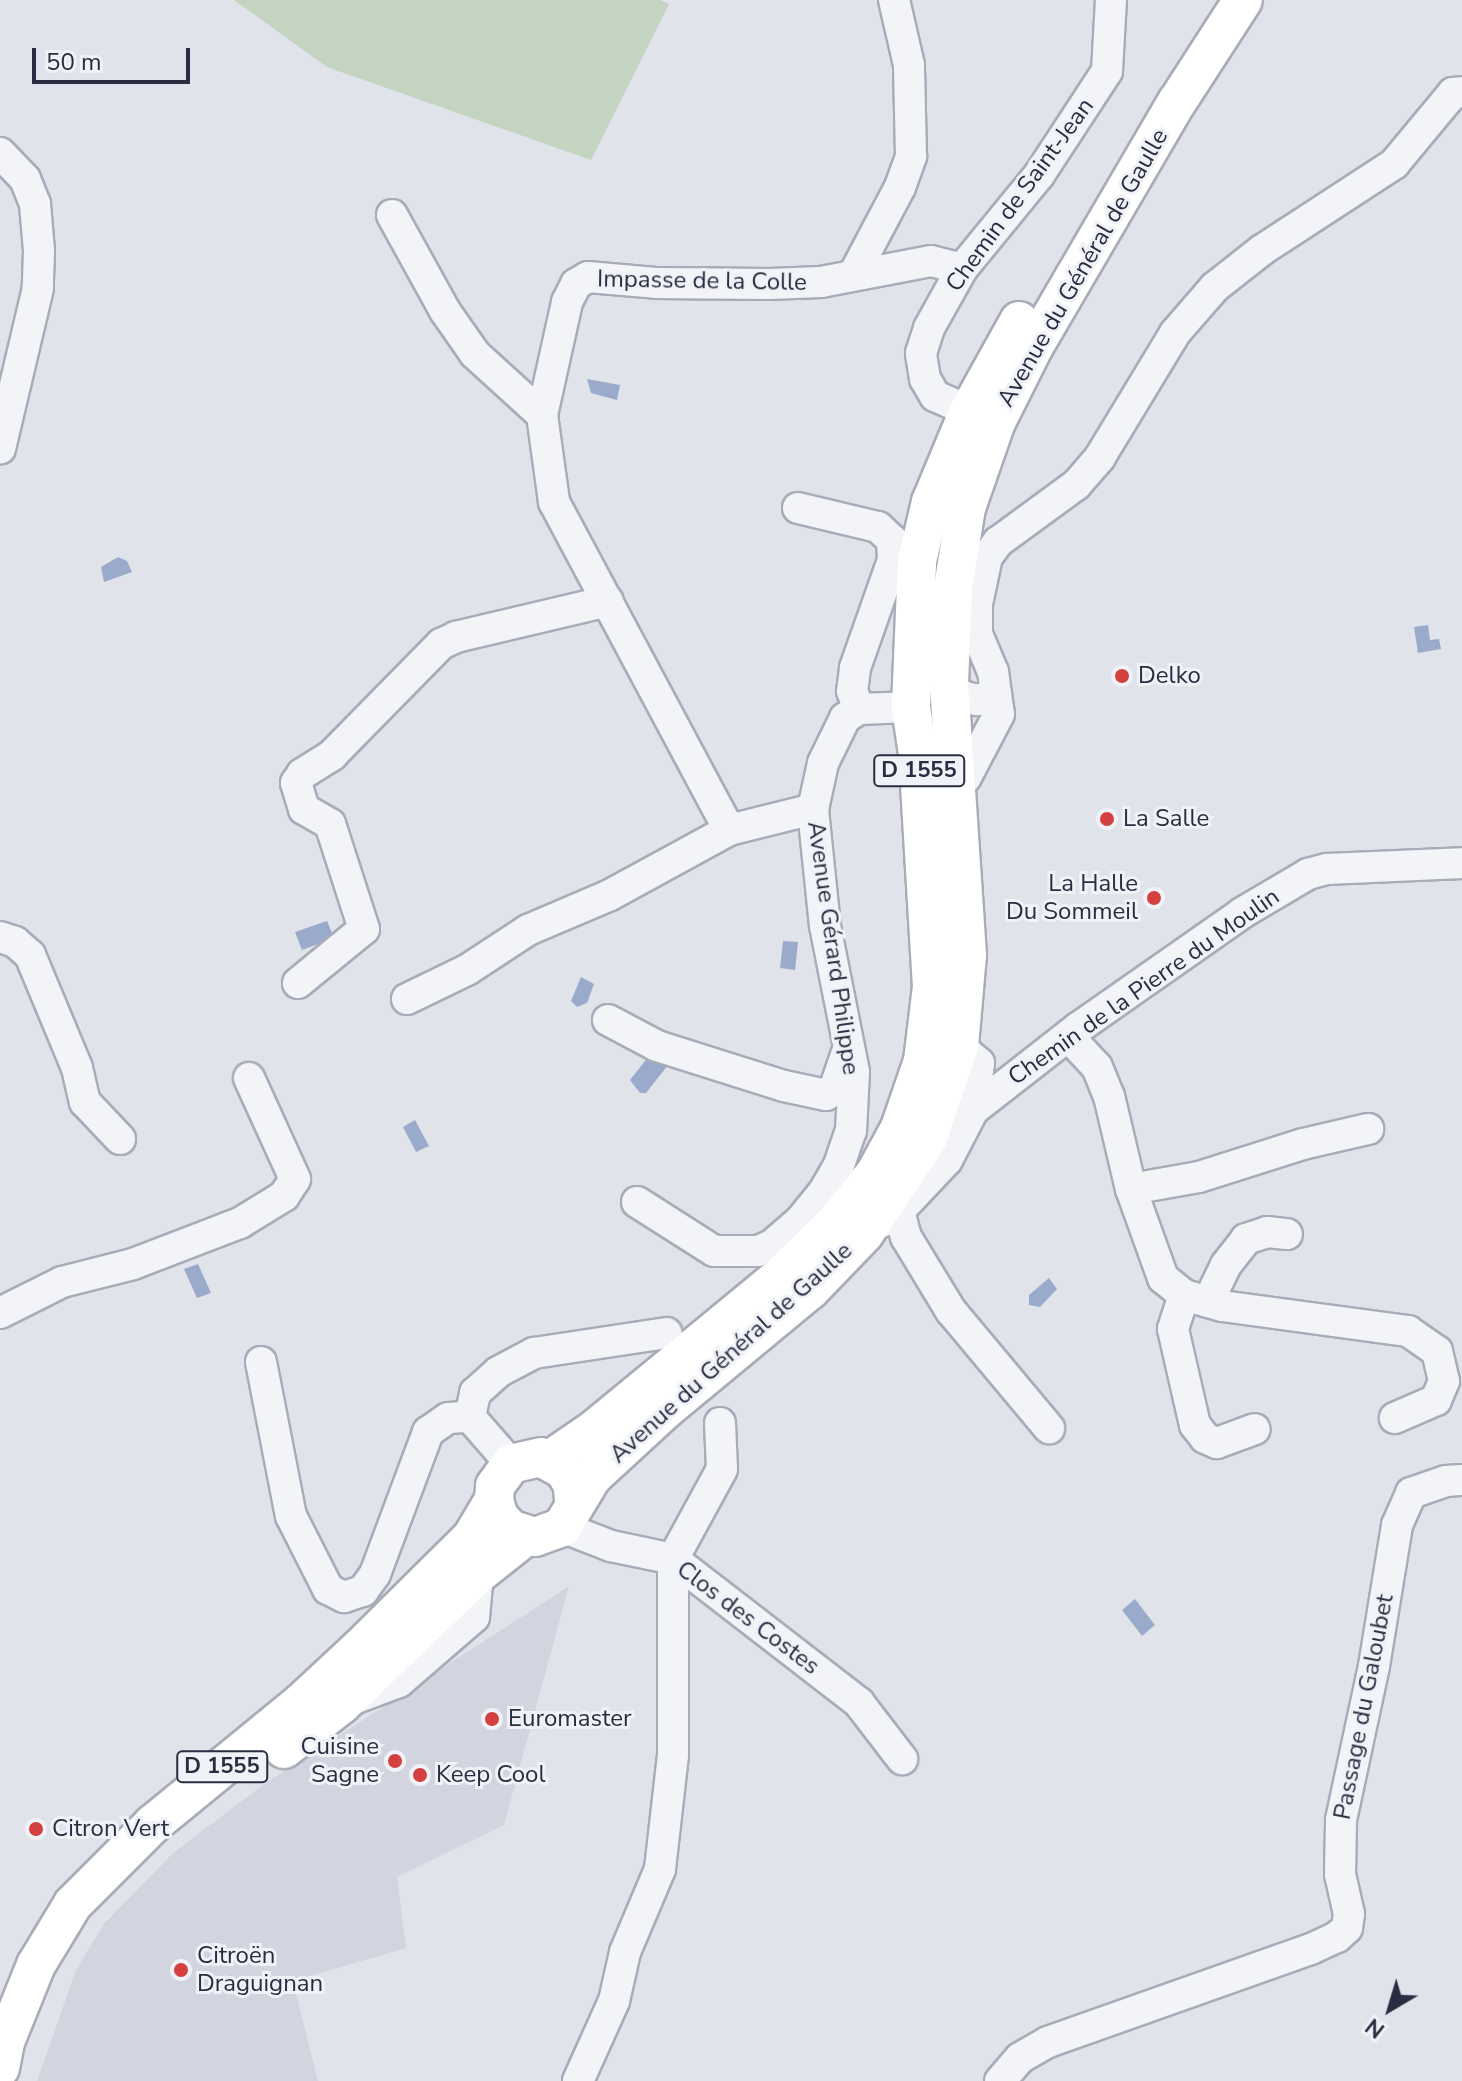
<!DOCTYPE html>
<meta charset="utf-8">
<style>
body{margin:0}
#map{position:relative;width:1462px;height:2081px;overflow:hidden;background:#e0e3ea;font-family:"Nunito Sans",sans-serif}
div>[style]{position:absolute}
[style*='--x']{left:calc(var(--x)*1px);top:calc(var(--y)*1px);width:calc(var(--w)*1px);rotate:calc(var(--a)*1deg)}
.built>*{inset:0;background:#d2d5df}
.green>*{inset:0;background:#c3d4c1}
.water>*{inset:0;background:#9aaacb}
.roads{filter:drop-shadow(2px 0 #a9acb8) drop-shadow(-2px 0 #a9acb8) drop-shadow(0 2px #a9acb8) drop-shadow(0 -2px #a9acb8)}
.minor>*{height:30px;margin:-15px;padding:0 15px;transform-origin:15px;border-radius:15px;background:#f3f4f8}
.major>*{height:38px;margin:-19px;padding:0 19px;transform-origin:19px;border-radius:19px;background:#fff}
.dots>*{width:22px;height:22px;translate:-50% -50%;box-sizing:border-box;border:4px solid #f0f2f7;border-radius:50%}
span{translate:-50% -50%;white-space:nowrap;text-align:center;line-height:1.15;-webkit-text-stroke:6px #f0f2f7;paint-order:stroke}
.shield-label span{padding:2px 6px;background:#f0f2f7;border:2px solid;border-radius:6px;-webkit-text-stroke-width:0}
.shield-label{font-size:22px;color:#282d42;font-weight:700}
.street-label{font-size:24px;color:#282d42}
.poi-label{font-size:24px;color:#282d42}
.left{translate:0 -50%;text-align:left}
.right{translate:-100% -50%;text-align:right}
.north{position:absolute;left:1350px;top:1969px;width:80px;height:80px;-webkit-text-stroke:6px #f0f2f7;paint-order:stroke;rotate:218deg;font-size:22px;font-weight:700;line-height:32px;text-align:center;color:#282d42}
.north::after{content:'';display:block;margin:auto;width:28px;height:36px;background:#282d42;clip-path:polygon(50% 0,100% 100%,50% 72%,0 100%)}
.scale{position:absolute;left:32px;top:48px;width:158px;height:36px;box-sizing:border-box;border:4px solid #282d42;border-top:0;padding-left:10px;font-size:24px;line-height:28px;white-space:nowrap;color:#282d42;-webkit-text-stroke:6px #f0f2f7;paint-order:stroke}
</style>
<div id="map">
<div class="built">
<div style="clip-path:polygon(569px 1586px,504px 1825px,397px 1877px,406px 1948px,293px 1981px,318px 2081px,37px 2081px,76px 1970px,104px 1924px,174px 1852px,263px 1785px)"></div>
</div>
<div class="green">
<div style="clip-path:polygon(234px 0,660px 0,669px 4px,591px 160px,327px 67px)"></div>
</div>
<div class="water">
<div style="clip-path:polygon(587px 379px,620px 385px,617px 400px,591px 393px)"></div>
<div style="clip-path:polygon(118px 557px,127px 561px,132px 572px,104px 582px,101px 567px)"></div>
<div style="clip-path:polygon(1428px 625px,1430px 640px,1439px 639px,1441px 649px,1418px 653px,1414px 627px)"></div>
<div style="clip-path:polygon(327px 921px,334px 938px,302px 950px,295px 932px)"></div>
<div style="clip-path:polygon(783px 941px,798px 942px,795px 970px,780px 968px)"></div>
<div style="clip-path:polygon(581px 977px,594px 984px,587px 1003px,577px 1007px,571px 1001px)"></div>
<div style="clip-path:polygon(652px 1052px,668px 1065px,646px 1093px,640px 1093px,630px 1080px)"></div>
<div style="clip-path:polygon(415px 1120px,429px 1146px,416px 1152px,403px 1127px)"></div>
<div style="clip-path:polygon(198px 1264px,211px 1293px,197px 1298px,184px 1269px)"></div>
<div style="clip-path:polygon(1049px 1278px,1057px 1289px,1040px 1307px,1029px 1305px,1029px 1295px)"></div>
<div style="clip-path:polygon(1135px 1599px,1155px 1625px,1142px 1636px,1122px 1610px)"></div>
</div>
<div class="roads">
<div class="minor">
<div style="--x:0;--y:153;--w:36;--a:46"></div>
<div style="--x:25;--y:179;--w:27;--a:68"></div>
<div style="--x:35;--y:204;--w:47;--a:85.1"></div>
<div style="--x:39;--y:251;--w:37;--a:92"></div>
<div style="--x:38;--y:288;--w:165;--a:103.3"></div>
<div style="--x:392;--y:215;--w:110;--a:61.1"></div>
<div style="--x:445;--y:311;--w:52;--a:55.1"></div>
<div style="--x:475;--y:354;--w:91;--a:42.3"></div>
<div style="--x:542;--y:415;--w:88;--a:82.1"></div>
<div style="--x:554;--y:502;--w:372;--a:61.9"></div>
<div style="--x:854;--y:274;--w:98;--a:-62.1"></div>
<div style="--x:900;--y:187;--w:33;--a:-70"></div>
<div style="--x:911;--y:156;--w:91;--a:-91.3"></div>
<div style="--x:909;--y:65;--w:67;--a:-103"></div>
<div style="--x:969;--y:411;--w:37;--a:-156"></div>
<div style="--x:935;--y:396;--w:20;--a:-120"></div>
<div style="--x:925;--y:379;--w:26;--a:-99"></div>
<div style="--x:921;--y:353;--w:26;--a:-72"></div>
<div style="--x:929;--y:328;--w:68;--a:-60.8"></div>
<div style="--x:962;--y:269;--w:122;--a:-50.7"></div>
<div style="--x:1039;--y:175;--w:124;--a:-56.8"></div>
<div style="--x:1107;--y:71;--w:71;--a:-86.8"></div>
<div style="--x:542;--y:415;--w:116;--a:-77.5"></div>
<div style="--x:567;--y:302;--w:20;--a:-63"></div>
<div style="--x:576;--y:284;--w:14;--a:-30"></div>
<div style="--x:588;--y:277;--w:68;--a:5"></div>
<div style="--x:656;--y:283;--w:113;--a:0.5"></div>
<div style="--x:769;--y:284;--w:52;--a:-2.2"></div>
<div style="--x:821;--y:282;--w:112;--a:-10.8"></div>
<div style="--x:931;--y:261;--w:32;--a:14"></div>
<div style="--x:798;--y:508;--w:82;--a:13.4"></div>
<div style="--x:878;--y:527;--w:19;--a:43"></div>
<div style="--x:892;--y:540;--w:20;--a:87"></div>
<div style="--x:893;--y:560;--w:114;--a:109.4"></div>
<div style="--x:855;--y:668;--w:23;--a:97"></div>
<div style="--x:852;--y:691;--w:19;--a:69"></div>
<div style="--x:949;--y:684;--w:18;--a:43"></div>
<div style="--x:962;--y:696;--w:16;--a:15"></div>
<div style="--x:977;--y:700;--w:20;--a:-15"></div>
<div style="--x:996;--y:695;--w:19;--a:81"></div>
<div style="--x:999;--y:714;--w:71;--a:117.6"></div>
<div style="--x:966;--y:777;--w:18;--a:133"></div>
<div style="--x:996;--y:695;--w:23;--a:-97"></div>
<div style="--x:993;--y:672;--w:41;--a:-112.8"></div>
<div style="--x:977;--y:634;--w:30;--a:-90"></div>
<div style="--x:977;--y:604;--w:48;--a:-78"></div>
<div style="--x:987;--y:557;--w:19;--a:-54"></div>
<div style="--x:998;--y:542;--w:97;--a:-36.2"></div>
<div style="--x:1076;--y:485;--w:37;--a:-49"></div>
<div style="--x:1100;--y:457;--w:145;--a:-58.8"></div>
<div style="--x:1175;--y:333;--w:61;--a:-49"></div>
<div style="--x:1215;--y:287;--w:60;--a:-38.2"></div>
<div style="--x:1262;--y:250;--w:158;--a:-33.1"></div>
<div style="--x:1394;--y:164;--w:92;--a:-50.3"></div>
<div style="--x:1453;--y:93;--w:9;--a:-6"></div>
<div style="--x:0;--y:937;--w:16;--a:18"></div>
<div style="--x:15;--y:942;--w:20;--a:41"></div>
<div style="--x:30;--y:955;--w:122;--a:67.4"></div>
<div style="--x:77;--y:1068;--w:35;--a:77"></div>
<div style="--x:85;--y:1102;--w:51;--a:46.6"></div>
<div style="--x:298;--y:983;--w:85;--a:-39.3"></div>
<div style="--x:364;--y:929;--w:110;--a:-107.9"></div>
<div style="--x:330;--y:824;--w:30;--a:-150"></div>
<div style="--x:304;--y:809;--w:27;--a:-107"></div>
<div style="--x:296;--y:783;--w:11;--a:-56"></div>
<div style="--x:302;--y:774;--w:36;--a:-32"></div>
<div style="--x:332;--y:755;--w:156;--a:-45.5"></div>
<div style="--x:441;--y:644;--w:17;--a:-25"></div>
<div style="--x:456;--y:637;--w:156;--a:-13.3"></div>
<div style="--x:407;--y:999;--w:67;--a:-25.8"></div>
<div style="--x:467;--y:970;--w:73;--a:-33.3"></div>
<div style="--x:528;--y:930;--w:89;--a:-23.1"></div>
<div style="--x:610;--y:895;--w:136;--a:-28.6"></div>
<div style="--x:729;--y:830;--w:87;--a:-14"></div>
<div style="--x:608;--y:1020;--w:55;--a:28"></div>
<div style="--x:657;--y:1046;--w:133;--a:17.5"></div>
<div style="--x:784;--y:1086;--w:43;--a:12.1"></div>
<div style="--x:826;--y:1095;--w:9;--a:-32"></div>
<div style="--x:834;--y:1090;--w:39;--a:-71"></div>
<div style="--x:1068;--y:1036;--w:42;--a:46.9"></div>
<div style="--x:1097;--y:1067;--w:31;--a:68"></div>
<div style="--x:1109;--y:1096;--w:96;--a:76.7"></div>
<div style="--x:1131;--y:1189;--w:95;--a:70.2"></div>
<div style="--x:1163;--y:1278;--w:27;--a:39"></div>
<div style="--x:1184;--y:1295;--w:40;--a:16"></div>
<div style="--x:1222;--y:1306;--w:188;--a:7.7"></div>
<div style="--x:1408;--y:1331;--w:35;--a:35"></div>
<div style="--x:1437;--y:1351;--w:31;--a:77"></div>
<div style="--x:1444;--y:1381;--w:21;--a:113"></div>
<div style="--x:1436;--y:1400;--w:45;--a:156.3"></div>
<div style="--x:973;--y:1110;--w:133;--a:-38"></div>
<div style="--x:1078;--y:1028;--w:200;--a:-35"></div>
<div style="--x:1242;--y:913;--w:77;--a:-30.6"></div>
<div style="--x:1308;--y:874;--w:20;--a:-15"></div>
<div style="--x:1327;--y:869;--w:135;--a:-2.5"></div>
<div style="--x:1131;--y:1189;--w:69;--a:-10"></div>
<div style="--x:1199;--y:1177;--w:109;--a:-17.6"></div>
<div style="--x:1303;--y:1144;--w:67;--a:-13"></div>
<div style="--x:637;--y:1202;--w:91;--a:32.5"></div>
<div style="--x:714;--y:1251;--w:44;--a:0"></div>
<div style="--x:758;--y:1251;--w:15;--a:-23"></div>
<div style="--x:772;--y:1245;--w:37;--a:-41"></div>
<div style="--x:800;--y:1221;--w:36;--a:-51"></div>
<div style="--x:823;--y:1193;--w:32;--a:-60"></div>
<div style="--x:839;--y:1165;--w:36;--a:-71"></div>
<div style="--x:851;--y:1131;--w:59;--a:-87.1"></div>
<div style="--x:854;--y:1072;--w:149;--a:-101.2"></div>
<div style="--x:825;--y:926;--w:118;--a:-95.9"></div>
<div style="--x:813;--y:809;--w:47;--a:-77.7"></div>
<div style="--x:823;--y:763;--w:50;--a:-63.9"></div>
<div style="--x:845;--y:718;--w:17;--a:-33"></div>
<div style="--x:859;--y:709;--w:52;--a:-2.2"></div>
<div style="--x:899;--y:1211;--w:27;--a:75"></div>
<div style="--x:906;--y:1237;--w:87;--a:58.7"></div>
<div style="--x:951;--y:1311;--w:153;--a:50.1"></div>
<div style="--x:882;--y:1222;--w:20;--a:-33"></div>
<div style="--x:899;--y:1211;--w:70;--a:-46.7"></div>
<div style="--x:947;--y:1160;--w:56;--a:-62.5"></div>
<div style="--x:973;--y:1110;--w:47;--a:-82.7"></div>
<div style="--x:979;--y:1063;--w:26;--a:-140"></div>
<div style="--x:1184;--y:1295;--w:36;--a:108"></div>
<div style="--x:1173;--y:1329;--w:98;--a:77.1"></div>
<div style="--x:1195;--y:1425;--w:16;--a:52"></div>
<div style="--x:1205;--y:1438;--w:13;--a:23"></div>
<div style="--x:1217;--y:1443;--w:40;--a:-20.2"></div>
<div style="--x:1208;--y:1302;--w:41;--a:-64.1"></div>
<div style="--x:1226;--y:1265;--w:33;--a:-52"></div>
<div style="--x:1246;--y:1239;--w:22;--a:-18"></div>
<div style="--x:1267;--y:1232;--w:20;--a:6"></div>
<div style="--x:0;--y:1313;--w:69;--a:-26.6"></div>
<div style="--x:62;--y:1282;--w:73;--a:-14.2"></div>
<div style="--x:133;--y:1264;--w:115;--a:-21"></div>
<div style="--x:240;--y:1223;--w:52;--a:-31.5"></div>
<div style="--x:284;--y:1196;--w:20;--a:-57"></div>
<div style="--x:295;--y:1179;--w:111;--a:-114.5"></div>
<div style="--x:261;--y:1362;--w:157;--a:79"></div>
<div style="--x:291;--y:1516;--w:82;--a:63.1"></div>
<div style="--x:328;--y:1589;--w:18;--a:27"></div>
<div style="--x:344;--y:1597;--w:20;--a:-18"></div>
<div style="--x:363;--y:1591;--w:21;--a:-55"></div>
<div style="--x:375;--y:1574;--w:152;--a:-69.5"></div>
<div style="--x:428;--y:1432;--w:24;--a:-35"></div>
<div style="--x:448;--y:1418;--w:22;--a:-3"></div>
<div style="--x:470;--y:1417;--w:62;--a:48.9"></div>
<div style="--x:470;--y:1417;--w:25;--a:-78"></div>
<div style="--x:475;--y:1393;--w:31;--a:-42"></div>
<div style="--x:498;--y:1372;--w:41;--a:-27.8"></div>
<div style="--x:534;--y:1353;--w:134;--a:-8.6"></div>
<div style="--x:562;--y:1527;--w:53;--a:21.2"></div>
<div style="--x:611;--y:1546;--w:63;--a:11.8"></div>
<div style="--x:673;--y:1559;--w:235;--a:37.7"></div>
<div style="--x:859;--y:1703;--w:71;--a:52.5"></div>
<div style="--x:351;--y:1700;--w:51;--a:-20.6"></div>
<div style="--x:399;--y:1682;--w:99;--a:-40.9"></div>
<div style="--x:474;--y:1617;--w:43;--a:-84.7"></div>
<div style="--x:578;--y:2081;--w:88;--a:-65.8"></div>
<div style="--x:614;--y:2001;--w:50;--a:-77.3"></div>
<div style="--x:625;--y:1952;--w:90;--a:-67.1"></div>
<div style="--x:660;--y:1869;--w:115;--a:-83.5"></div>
<div style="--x:673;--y:1755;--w:196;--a:-90"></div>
<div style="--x:673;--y:1559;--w:102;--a:-61.4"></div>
<div style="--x:722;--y:1469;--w:46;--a:-92.5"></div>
<div style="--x:1000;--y:2081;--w:30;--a:-49"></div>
<div style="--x:1020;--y:2058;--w:32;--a:-30"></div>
<div style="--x:1048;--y:2042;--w:279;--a:-19.5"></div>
<div style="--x:1311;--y:1949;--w:29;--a:-25"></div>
<div style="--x:1337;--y:1937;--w:13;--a:-42"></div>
<div style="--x:1347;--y:1928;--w:14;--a:-82"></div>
<div style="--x:1349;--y:1914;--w:41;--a:-102.7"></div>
<div style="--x:1340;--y:1874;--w:54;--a:-88.9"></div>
<div style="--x:1341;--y:1820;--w:157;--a:-77.9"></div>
<div style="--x:1374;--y:1666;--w:143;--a:-80.7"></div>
<div style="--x:1397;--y:1525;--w:35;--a:-66"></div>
<div style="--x:1411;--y:1493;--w:37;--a:-19"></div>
<div style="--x:1446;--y:1481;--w:16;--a:-4"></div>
</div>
<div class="major">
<div style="--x:550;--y:1460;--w:55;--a:-34.6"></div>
<div style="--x:595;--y:1429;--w:244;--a:-39.5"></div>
<div style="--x:783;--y:1274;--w:77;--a:-44.5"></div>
<div style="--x:838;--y:1220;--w:61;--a:-51.6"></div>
<div style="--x:876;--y:1172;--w:50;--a:-61.4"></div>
<div style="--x:900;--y:1128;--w:71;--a:-71.1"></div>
<div style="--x:923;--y:1061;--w:75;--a:-83.1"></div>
<div style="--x:932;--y:987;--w:233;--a:-93.4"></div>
<div style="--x:918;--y:754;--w:48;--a:-98.5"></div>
<div style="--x:911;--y:707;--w:146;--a:-87.6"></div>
<div style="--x:917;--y:561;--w:61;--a:-76.7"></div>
<div style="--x:931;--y:502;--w:99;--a:-67.3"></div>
<div style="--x:969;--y:411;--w:103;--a:-60.9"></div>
<div style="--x:574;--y:1501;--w:16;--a:-94"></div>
<div style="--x:573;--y:1485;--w:17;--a:-121"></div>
<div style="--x:564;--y:1470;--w:26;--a:-151"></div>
<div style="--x:541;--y:1457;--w:31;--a:167"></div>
<div style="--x:511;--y:1464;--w:27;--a:126"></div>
<div style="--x:495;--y:1486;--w:14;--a:94"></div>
<div style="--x:494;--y:1500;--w:18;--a:74"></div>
<div style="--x:499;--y:1517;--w:16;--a:47"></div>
<div style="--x:510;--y:1529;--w:26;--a:18"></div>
<div style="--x:535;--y:1537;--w:29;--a:-20"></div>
<div style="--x:562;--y:1527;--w:58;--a:-59"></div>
<div style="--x:592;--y:1477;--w:100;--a:-42.6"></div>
<div style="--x:666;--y:1409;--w:187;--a:-39.6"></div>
<div style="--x:810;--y:1290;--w:78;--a:-46"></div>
<div style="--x:864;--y:1234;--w:113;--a:-56.2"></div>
<div style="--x:927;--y:1140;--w:99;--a:-71.2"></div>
<div style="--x:959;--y:1046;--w:91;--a:-85"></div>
<div style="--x:967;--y:955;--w:272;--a:-93.8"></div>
<div style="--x:949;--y:684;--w:96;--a:-87.6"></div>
<div style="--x:953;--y:588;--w:81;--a:-80.8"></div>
<div style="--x:966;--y:508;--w:91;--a:-70.8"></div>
<div style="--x:996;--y:422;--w:83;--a:-63.4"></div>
<div style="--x:1033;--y:348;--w:285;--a:-59.7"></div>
<div style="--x:1177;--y:102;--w:121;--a:-57.1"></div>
<div style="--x:284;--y:1749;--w:73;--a:-37.8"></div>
<div style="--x:342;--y:1704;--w:188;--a:-43.7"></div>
<div style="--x:478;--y:1574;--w:61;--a:-38.4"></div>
<div style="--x:0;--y:2068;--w:26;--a:-79"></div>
<div style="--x:5;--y:2042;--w:83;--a:-68.1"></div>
<div style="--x:36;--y:1965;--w:71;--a:-58.8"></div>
<div style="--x:73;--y:1904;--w:113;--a:-45"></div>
<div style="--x:153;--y:1824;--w:193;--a:-39.3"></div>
<div style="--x:302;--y:1702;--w:79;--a:-43"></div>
<div style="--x:360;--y:1648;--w:158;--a:-44.7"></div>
<div style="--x:472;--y:1537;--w:43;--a:-59.3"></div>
</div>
</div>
<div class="dots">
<div style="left:1122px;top:676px;background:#d44040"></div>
<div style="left:1107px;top:819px;background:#d44040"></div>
<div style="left:1154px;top:898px;background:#d44040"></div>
<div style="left:492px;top:1719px;background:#d44040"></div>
<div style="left:395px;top:1761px;background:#d44040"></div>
<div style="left:420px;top:1775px;background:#d44040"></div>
<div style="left:36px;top:1829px;background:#d44040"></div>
<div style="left:181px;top:1970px;background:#d44040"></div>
</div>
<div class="shield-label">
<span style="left:919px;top:771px">D 1555</span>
<span style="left:222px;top:1767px">D 1555</span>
</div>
<div class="street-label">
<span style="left:1020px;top:195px;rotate:-54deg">Chemin de Saint-Jean</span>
<span style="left:1083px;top:268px;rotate:-60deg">Avenue du Général de Gaulle</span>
<span style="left:702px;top:281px;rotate:1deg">Impasse de la Colle</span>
<span style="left:833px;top:948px;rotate:82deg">Avenue Gérard Philippe</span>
<span style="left:1144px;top:987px;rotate:-35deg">Chemin de la Pierre du Moulin</span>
<span style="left:731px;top:1353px;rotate:-42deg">Avenue du Général de Gaulle</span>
<span style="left:748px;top:1618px;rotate:37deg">Clos des Costes</span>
<span style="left:1364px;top:1707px;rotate:-79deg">Passage du Galoubet</span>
</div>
<div class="poi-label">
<span class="left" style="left:1138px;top:676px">Delko</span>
<span class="left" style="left:1123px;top:819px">La Salle</span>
<span class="right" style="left:1138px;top:898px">La Halle<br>Du Sommeil</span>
<span class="left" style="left:508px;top:1719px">Euromaster</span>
<span class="right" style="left:379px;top:1761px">Cuisine<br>Sagne</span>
<span class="left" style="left:436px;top:1775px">Keep Cool</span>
<span class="left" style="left:52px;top:1829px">Citron Vert</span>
<span class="left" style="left:197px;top:1970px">Citroën<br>Draguignan</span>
</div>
<div class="north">N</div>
<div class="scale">50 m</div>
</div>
